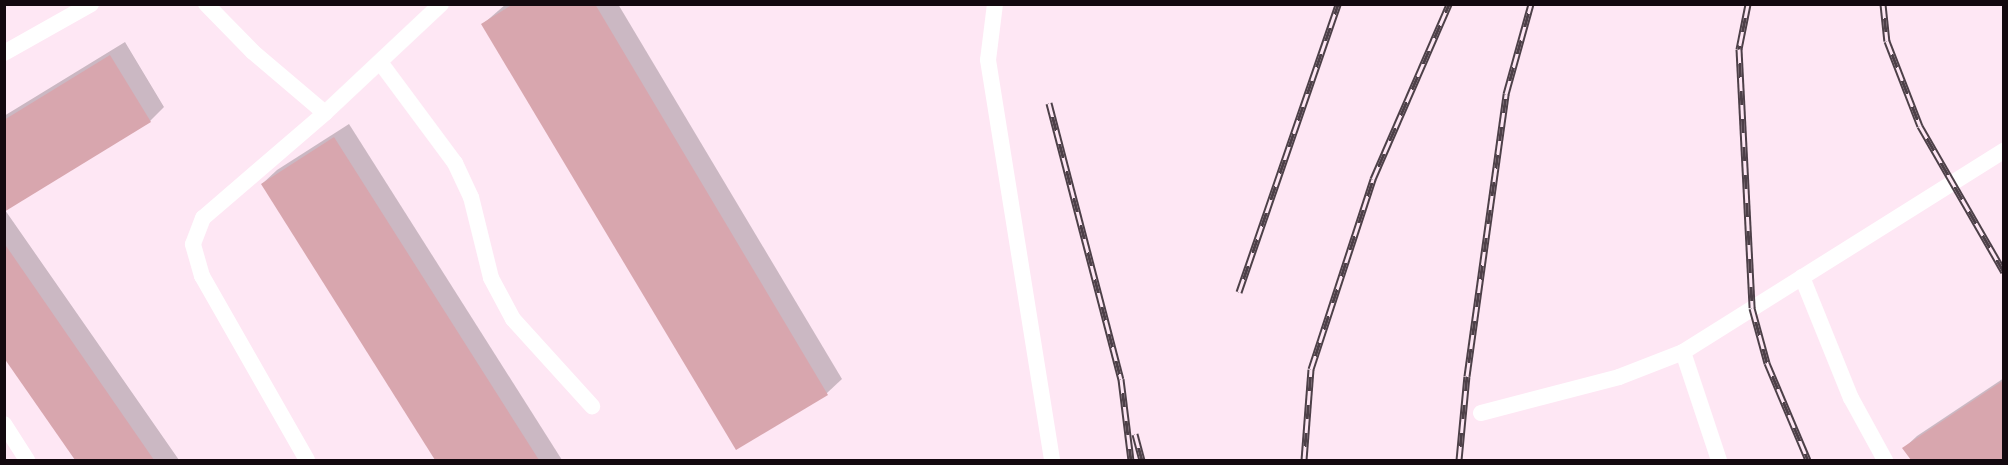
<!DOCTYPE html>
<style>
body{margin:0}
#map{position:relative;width:2008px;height:465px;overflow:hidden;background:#fee7f4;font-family:Mulish,sans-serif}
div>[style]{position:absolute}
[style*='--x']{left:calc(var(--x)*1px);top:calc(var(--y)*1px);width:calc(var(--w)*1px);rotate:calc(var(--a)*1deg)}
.shadow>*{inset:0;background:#0003}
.building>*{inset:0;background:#d8a6ae}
.service>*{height:16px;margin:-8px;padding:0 8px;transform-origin:8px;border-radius:8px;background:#fff}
.rail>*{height:7px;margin-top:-3.5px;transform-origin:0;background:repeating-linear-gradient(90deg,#fee7f4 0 14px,#4d4048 0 28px);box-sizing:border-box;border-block:2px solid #4d4048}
span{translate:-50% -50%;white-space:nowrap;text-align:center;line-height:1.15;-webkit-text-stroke:4.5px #fee7f4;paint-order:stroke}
.frame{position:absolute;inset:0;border:6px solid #13090f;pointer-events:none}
</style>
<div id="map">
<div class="shadow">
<div style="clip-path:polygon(506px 4px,618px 4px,842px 379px,827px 393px,736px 448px,483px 24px)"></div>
<div style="clip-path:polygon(125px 42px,164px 107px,150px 121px,5px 210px,179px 460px,77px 460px,4px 355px,4px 116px)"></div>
<div style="clip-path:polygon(349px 124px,562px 460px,437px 460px,262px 184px,277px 170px)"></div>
<div style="clip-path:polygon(2004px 378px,2004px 460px,1912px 460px,1904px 448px,1917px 436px)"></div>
</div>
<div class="building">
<div style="clip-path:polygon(513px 4px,595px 4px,828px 395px,736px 450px,481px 24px)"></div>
<div style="clip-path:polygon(110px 55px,151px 122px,4px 212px,4px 120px)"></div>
<div style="clip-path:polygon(334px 137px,539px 460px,435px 460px,261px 184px)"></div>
<div style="clip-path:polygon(4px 243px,154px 460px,75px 460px,4px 358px)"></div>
<div style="clip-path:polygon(2004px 380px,2004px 460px,1911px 460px,1902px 448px)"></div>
</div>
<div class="service">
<div style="--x:206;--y:4;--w:67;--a:45.6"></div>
<div style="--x:253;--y:52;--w:94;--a:40.3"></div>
<div style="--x:995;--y:4;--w:56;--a:97.1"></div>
<div style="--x:988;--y:60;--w:405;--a:80.9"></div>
<div style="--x:4;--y:53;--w:100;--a:-29.4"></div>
<div style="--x:380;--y:62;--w:126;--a:53.4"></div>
<div style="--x:455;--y:163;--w:38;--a:65"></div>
<div style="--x:471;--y:197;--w:83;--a:76.1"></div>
<div style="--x:491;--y:278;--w:47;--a:61.8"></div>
<div style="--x:513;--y:319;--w:118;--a:47.8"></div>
<div style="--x:1802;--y:277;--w:131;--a:68"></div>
<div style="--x:1851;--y:398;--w:71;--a:61.3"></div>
<div style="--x:1683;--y:352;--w:114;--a:71.6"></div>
<div style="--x:1481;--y:413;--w:143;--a:-14.6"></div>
<div style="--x:1619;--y:377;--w:69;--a:-21.3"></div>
<div style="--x:1683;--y:352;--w:379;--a:-32.1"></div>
<div style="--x:4;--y:424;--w:43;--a:57.4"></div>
<div style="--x:307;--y:460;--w:212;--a:-119.7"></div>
<div style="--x:202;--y:276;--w:33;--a:-106"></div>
<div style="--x:193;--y:244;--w:28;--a:-69"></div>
<div style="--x:203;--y:218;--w:161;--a:-40.7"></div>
<div style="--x:325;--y:113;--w:159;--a:-43.2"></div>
</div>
<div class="rail">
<div style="--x:1748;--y:4;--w:46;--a:101.3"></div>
<div style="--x:1739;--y:49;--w:259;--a:87.1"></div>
<div style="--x:1752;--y:308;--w:57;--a:74.7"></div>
<div style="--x:1767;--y:363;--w:105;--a:67.1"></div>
<div style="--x:1883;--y:4;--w:37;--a:84"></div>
<div style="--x:1887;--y:41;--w:91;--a:68.8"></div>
<div style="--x:1920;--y:126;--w:168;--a:60.1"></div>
<div style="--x:1049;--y:103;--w:285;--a:75.4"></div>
<div style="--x:1121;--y:379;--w:82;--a:83"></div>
<div style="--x:1239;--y:292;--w:305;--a:-71"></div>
<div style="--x:1135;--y:434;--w:27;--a:75"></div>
<div style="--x:1304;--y:460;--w:91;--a:-85.6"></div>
<div style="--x:1311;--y:369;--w:200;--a:-71.9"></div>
<div style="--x:1373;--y:179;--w:191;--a:-66.5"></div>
<div style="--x:1459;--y:460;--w:84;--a:-84.6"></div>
<div style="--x:1467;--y:376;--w:285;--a:-82.1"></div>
<div style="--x:1506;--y:94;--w:93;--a:-74.5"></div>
</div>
<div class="frame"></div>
</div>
